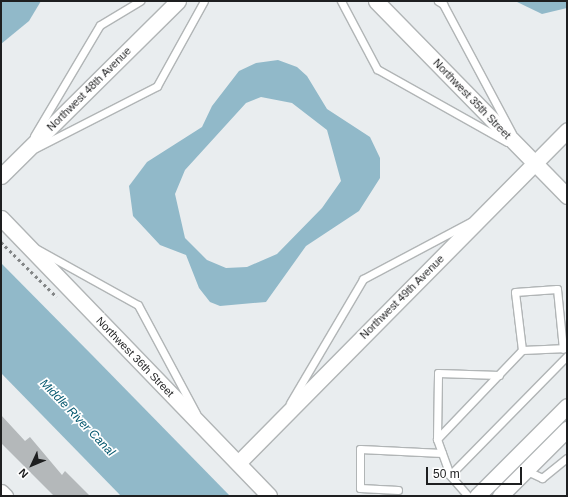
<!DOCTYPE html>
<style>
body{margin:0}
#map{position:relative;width:568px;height:497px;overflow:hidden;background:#e9edef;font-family:Helvetica,sans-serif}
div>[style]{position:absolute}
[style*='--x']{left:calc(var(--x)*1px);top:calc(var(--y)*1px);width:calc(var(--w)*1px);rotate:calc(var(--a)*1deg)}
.water>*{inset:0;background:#91b9c9}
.building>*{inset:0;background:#b4b8ba}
.path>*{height:2.5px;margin-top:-1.25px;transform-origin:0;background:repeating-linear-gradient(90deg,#828586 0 3px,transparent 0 6px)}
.roads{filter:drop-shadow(1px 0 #b1b5b6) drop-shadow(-1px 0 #b1b5b6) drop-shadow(0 1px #b1b5b6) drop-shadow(0 -1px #b1b5b6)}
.lane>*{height:7px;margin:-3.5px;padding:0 3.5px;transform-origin:3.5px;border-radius:3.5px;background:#fff}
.street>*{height:15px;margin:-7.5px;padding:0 7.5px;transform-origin:7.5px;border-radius:7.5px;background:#fff}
span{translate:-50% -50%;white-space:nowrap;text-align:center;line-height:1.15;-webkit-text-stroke:3.5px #fff;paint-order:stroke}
.street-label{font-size:11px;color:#1e1f20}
.water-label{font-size:12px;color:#05586f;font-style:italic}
.frame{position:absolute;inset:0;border:2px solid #1e1f20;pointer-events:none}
.north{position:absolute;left:12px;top:445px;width:40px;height:40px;-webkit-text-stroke:3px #fff;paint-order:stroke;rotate:226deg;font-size:11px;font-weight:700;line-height:16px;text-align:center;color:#1e1f20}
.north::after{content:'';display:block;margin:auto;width:14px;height:18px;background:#1e1f20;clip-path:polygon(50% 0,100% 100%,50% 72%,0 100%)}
.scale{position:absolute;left:426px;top:467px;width:96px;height:18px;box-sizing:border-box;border:2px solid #1e1f20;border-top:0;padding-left:5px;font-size:12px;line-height:14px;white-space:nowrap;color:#1e1f20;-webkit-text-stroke:3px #fff;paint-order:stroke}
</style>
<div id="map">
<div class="water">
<div style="clip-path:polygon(1px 1px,41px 1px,29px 21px,1px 44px)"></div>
<div style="clip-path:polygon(515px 1px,567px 1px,567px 8px,542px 14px)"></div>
<div style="clip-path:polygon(evenodd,278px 60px,297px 67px,307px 76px,327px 109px,370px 137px,380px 158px,380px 178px,359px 211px,306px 246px,266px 302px,220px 306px,210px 302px,199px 288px,186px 255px,160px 245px,133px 216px,129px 186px,147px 162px,202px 127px,212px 106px,239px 71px,256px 63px,278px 60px,261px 97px,292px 103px,327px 130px,341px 181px,322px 208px,277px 254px,247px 267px,226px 268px,207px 260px,185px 238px,175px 194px,185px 170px,246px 103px,261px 97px)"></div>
<div style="clip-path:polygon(1px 263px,92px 355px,230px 496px,121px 496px,1px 373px)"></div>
</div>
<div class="building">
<div style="clip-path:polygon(1px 415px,25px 441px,30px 437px,62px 475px,65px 471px,90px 496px,54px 496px,1px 443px)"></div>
</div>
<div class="path">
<div style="--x:1;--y:242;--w:78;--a:44.5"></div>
</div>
<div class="roads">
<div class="lane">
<div style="--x:341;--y:1;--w:77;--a:62.1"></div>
<div style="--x:377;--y:69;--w:149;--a:29.3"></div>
<div style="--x:438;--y:1;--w:6;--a:31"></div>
<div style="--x:443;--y:4;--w:146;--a:61.9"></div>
<div style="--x:34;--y:136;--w:129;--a:-59.3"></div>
<div style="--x:100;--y:25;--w:47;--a:-31"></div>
<div style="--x:36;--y:148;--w:136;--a:-27.1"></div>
<div style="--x:157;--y:86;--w:97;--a:-61.1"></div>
<div style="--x:37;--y:249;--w:115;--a:29"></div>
<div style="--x:138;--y:305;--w:123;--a:61.8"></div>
<div style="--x:522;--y:350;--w:58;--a:-96.9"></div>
<div style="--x:515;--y:292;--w:42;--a:-4.1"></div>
<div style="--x:557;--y:289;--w:60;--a:84.3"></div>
<div style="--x:290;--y:403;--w:144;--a:-59.5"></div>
<div style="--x:363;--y:279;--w:121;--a:-28"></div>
<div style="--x:437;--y:439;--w:66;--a:-89.1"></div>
<div style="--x:438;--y:373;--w:61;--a:1.9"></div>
<div style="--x:525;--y:470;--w:19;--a:25"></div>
<div style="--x:542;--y:478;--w:32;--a:-39"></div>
<div style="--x:450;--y:475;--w:38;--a:-110"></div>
<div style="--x:437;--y:439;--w:123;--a:-46.3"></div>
<div style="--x:522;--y:350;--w:45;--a:-2.5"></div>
<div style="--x:398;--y:490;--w:38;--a:-177"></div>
<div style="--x:360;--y:488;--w:39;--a:-90"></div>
<div style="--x:360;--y:449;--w:82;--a:2.8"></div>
<div style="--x:468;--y:496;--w:28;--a:-131"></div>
<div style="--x:450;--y:475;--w:167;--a:-45.5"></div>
</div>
<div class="street">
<div style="--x:376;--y:1;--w:273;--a:45.6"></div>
<div style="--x:1;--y:176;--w:249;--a:-44.7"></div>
<div style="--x:1;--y:218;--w:386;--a:46"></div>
<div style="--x:238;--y:463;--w:468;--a:-45.3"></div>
<div style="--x:1;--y:492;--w:6;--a:45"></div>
<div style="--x:477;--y:496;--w:127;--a:-45"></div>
<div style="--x:500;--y:496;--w:95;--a:-45"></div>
</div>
</div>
<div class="street-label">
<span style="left:89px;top:89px;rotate:-45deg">Northwest 48th Avenue</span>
<span style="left:472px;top:99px;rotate:46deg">Northwest 35th Street</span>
<span style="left:402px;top:297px;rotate:-45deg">Northwest 49th Avenue</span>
<span style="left:135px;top:357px;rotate:46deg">Northwest 36th Street</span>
</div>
<div class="water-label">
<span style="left:77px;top:418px;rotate:46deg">Middle River Canal</span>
</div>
<div class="frame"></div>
<div class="north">N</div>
<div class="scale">50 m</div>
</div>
